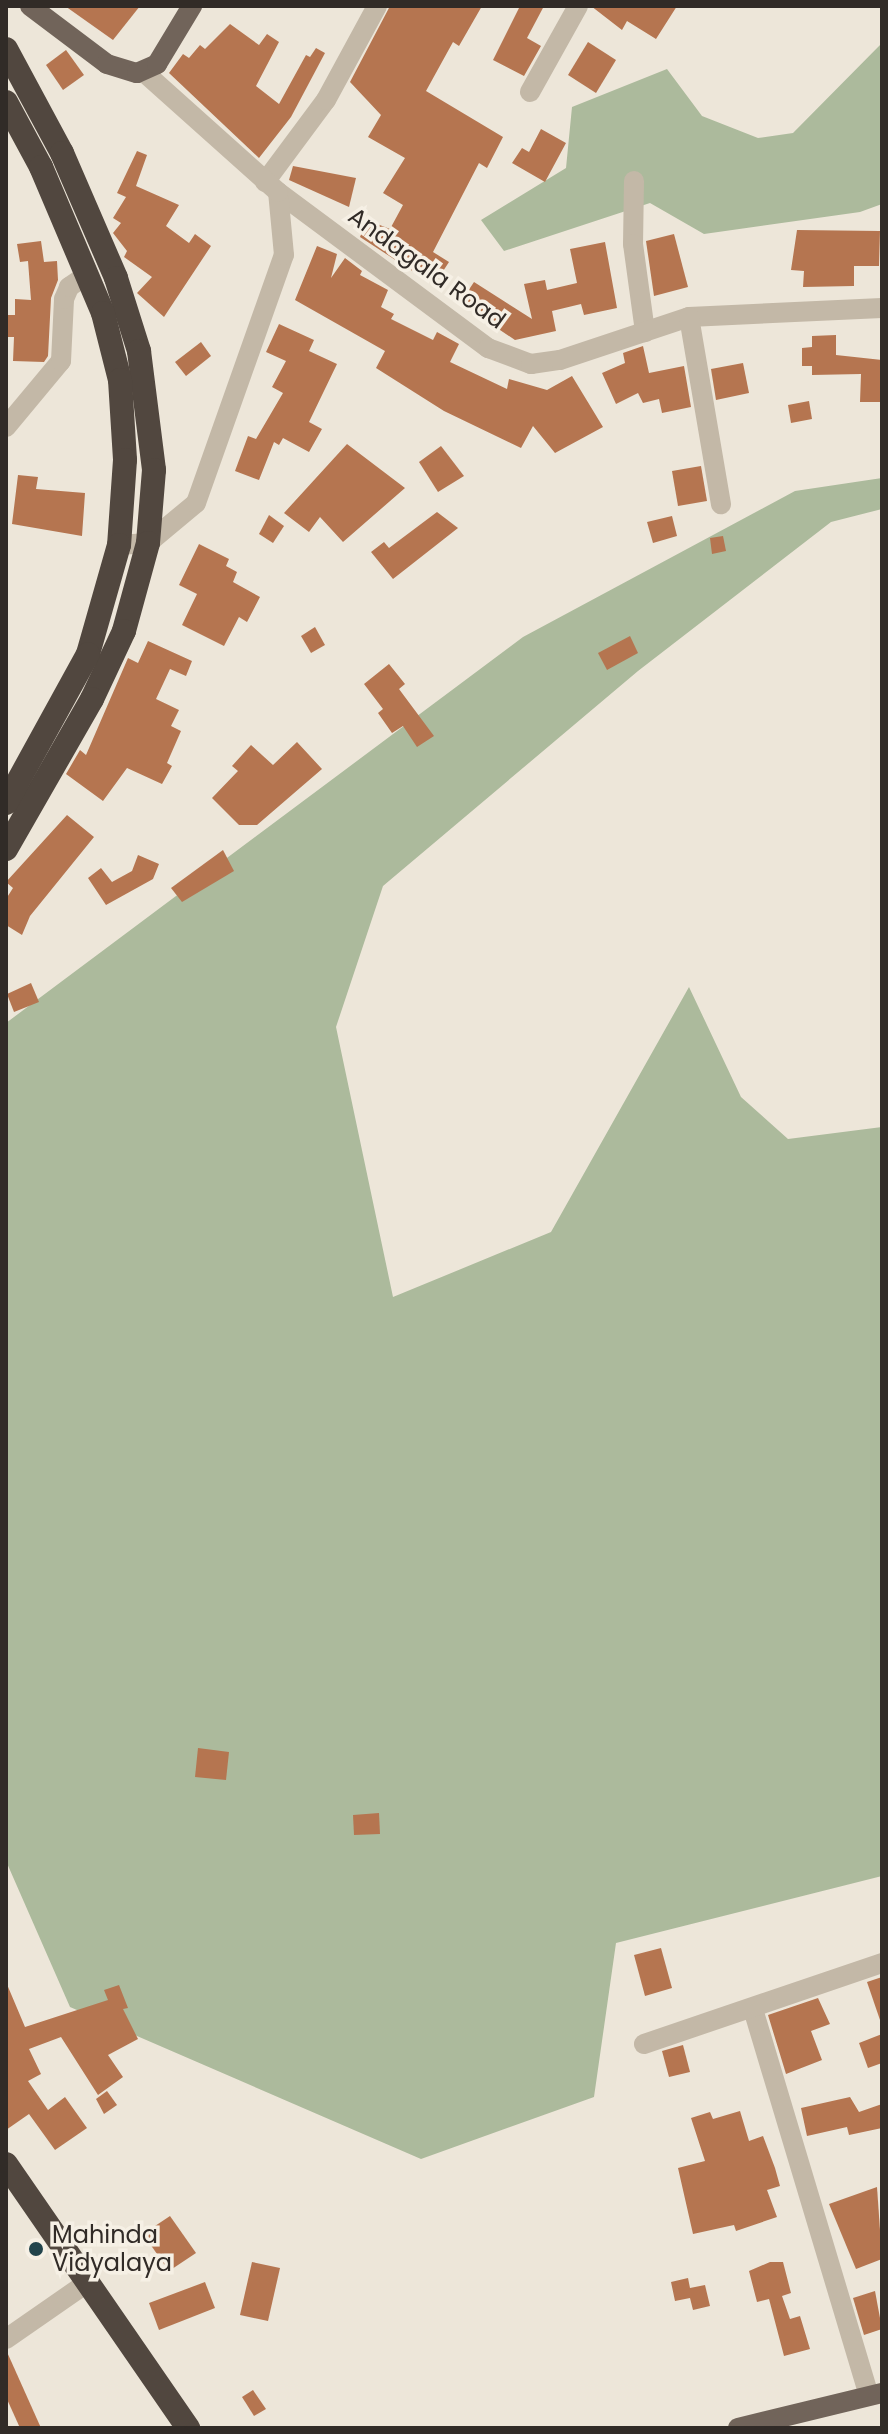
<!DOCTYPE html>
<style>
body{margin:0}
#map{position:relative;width:888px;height:2434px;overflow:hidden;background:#ede6d9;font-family:Poppins,sans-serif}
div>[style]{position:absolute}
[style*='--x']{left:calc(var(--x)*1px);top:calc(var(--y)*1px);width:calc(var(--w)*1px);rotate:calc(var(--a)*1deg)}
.green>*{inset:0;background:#acba9c}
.building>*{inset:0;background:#b57550}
.minor>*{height:20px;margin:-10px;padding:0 10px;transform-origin:10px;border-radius:10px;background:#c3b8a7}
.major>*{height:20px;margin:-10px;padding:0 10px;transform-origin:10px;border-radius:10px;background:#71645a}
.highway>*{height:24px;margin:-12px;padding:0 12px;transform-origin:12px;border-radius:12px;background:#51473f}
.dots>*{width:22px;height:22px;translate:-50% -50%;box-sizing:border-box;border:4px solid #f6f0e5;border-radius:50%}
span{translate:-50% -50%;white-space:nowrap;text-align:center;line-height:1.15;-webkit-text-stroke:7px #f6f0e5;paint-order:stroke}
.street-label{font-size:24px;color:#312b27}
.poi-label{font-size:24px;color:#312b27}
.left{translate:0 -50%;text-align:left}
.frame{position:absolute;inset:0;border:8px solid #312b27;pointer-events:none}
</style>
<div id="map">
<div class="green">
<div style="clip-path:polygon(882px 43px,882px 204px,860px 212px,704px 234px,650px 203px,504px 251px,481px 220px,566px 168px,572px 107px,667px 69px,702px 116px,758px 138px,793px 133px)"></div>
<div style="clip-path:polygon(882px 478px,882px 509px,831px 522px,638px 671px,383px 886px,336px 1027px,393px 1297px,551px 1232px,689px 987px,741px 1097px,788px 1139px,882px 1127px,882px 1876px,616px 1943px,594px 2097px,421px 2159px,70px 2007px,6px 1861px,6px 1023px,523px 637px,795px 491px)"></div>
</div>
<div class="building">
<div style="clip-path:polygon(65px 6px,140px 6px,113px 40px)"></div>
<div style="clip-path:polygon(390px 6px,482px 6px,459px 46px,453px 42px,426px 91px,503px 137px,487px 168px,479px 163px,433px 252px,449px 262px,434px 285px,360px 237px,367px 220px,390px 229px,403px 205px,383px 193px,405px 158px,368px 137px,381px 115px,350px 82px)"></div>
<div style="clip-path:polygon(520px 6px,544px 6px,527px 38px,541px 46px,524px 76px,493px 60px)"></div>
<div style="clip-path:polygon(591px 6px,677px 6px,656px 39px,627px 21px,622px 30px)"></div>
<div style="clip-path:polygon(230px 24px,259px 45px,267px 34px,279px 42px,256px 86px,279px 104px,306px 55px,310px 57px,316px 48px,325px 53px,291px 117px,259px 158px,169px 73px,183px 54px,189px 58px,200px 45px,205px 49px)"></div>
<div style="clip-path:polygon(588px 42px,616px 60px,596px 93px,568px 75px)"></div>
<div style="clip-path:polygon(66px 50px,84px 75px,63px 90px,46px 65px)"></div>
<div style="clip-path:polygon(541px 129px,566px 143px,545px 182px,512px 163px,522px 148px,529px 152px)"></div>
<div style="clip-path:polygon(137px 151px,147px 155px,136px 186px,179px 205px,166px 226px,189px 243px,195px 234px,211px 246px,164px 317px,137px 293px,152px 277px,124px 257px,127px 251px,113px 233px,121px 223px,113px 218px,126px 197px,117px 193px)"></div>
<div style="clip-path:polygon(293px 166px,356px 178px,349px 207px,289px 180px)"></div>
<div style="clip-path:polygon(797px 230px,880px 231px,879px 266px,854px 266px,854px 286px,803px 287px,804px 271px,791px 270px)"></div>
<div style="clip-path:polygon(674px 234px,688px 287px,654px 296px,646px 241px)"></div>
<div style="clip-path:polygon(41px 241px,44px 262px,57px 261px,58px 280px,51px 298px,48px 356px,44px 362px,13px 361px,14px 337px,6px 337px,6px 315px,15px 315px,15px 299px,31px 300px,28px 261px,20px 262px,17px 244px)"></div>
<div style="clip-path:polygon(605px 242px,617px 308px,584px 315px,581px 304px,552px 311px,556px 331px,515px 340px,460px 303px,474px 282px,532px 319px,524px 284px,545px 280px,547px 290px,577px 283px,570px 249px)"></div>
<div style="clip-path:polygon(317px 246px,337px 254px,331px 278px,345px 258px,362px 271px,360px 275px,388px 290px,381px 307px,394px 314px,391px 319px,433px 340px,437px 332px,459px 344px,450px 362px,507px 389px,509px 379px,547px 390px,572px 376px,603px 427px,555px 453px,533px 426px,521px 448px,444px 411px,376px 368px,385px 351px,295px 300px)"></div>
<div style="clip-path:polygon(279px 324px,314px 340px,309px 351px,337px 364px,309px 422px,322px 429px,309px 452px,283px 438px,279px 445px,274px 442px,259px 480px,235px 471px,248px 436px,256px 439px,283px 393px,272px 387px,286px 361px,266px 352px)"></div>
<div style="clip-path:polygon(836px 335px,836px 355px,882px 360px,882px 402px,860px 402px,861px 374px,812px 375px,812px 366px,802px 366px,802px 348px,812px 347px,812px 336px)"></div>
<div style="clip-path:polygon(201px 342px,211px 356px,186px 376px,175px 362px)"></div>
<div style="clip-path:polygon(643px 346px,649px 373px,684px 366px,691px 407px,662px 413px,659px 399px,643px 403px,638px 393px,616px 404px,602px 373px,625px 363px,623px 353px)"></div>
<div style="clip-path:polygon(743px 363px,749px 393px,716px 400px,711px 369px)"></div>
<div style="clip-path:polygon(809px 401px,812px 419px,791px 423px,788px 405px)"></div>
<div style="clip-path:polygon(347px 444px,405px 488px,343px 542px,320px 517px,309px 532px,284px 513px)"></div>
<div style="clip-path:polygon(441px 446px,464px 476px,438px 492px,419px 462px)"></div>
<div style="clip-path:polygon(701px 466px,707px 501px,678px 506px,672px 471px)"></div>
<div style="clip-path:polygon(18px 475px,38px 477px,36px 489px,85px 493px,82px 536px,12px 524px)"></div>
<div style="clip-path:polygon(437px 512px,458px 528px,393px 579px,371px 552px,384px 542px,389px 548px)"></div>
<div style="clip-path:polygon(269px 515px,284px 526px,273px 543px,259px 534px)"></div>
<div style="clip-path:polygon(672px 516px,677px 536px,653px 543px,647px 522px)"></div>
<div style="clip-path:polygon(723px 536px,726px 551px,712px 554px,710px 538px)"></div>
<div style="clip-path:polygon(199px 544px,229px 559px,226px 566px,237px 572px,233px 582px,260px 597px,247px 622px,239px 617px,224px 646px,182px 625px,197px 594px,179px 585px)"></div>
<div style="clip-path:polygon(315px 627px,325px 645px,311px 653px,301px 636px)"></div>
<div style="clip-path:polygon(630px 636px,638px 653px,607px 670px,598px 653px)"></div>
<div style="clip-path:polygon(148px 641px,192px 661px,186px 676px,170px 669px,156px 699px,179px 710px,171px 726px,181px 731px,167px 763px,172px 766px,162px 784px,127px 768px,103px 801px,66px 774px,80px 750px,86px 755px,128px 658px,138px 663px)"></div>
<div style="clip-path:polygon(389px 664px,405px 684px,399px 689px,434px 736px,417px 747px,403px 726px,392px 733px,378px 713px,383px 709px,364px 684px)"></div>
<div style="clip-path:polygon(297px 742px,322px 769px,257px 825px,239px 825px,212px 798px,238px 771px,232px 766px,251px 745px,273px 765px)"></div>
<div style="clip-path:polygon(67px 815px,94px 837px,30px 916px,22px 935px,6px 925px,6px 899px,13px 888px,6px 882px)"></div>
<div style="clip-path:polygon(223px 850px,234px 871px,182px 902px,171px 888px)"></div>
<div style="clip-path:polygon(138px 855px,159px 864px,153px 879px,106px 905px,88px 878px,101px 868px,112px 882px,132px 871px)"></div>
<div style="clip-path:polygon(31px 983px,39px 1002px,14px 1012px,7px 994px)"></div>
<div style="clip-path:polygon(198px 1748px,229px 1752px,226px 1780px,195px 1777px)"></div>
<div style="clip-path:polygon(379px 1813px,380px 1834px,354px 1835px,353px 1815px)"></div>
<div style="clip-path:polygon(661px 1948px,672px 1988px,645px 1996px,634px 1955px)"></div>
<div style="clip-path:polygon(882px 1977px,882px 2020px,880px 2020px,867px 1982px)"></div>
<div style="clip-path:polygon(6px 1982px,25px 2027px,108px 2000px,104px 1990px,119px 1985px,128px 2008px,123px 2009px,138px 2039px,108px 2055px,123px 2077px,98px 2095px,61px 2037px,29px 2049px,41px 2074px,28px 2081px,48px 2110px,65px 2097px,87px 2128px,55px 2150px,29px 2114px,6px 2130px)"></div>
<div style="clip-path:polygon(818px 1998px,830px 2024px,811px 2031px,822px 2060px,786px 2074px,768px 2015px)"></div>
<div style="clip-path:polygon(882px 2034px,882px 2063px,868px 2068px,859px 2043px)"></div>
<div style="clip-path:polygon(683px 2045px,690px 2072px,669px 2077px,662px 2051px)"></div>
<div style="clip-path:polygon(107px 2091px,117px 2105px,104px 2114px,96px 2099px)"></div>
<div style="clip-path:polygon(850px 2097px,859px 2112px,882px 2104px,882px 2128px,849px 2135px,847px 2127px,807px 2136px,801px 2108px)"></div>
<div style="clip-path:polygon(740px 2111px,749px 2141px,763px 2136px,775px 2168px,780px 2186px,767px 2190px,777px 2217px,736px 2231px,734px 2225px,693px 2234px,678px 2168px,705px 2161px,691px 2118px,710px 2112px,713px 2119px)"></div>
<div style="clip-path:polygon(877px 2187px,882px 2259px,856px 2269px,829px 2204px)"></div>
<div style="clip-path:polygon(170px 2216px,196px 2253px,169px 2271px,143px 2234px)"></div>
<div style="clip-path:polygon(252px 2262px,280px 2268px,268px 2321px,240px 2315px)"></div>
<div style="clip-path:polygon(770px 2262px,783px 2262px,791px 2293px,782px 2296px,790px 2319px,800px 2316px,810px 2349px,784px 2356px,769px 2299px,757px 2302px,749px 2271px)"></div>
<div style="clip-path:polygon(688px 2278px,690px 2288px,705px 2285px,710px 2306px,693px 2310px,690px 2298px,675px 2301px,671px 2282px)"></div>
<div style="clip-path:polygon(205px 2282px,215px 2308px,159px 2330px,149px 2303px)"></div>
<div style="clip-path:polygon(875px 2291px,882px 2329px,864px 2335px,853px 2298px)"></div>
<div style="clip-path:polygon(6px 2352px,7px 2352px,41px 2428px,20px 2428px,6px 2397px)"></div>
<div style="clip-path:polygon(253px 2390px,266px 2409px,254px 2416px,242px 2397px)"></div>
</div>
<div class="minor">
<div style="--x:530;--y:92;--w:98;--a:-60.8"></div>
<div style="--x:634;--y:181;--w:63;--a:90.9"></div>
<div style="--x:633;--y:244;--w:89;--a:82.2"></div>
<div style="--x:265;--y:182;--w:102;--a:-53.4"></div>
<div style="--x:326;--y:100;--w:107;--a:-61.5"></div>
<div style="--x:278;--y:192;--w:262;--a:36.6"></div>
<div style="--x:488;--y:348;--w:46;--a:20.4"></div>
<div style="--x:531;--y:364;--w:29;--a:-8"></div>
<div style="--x:560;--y:360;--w:136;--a:-18.4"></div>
<div style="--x:689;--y:317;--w:193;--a:-2.7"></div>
<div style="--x:689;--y:317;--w:190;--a:80.3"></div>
<div style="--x:6;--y:427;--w:86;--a:-50.2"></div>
<div style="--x:61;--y:361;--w:62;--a:-87.2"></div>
<div style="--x:64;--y:299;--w:13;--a:-67"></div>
<div style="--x:69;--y:287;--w:23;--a:-34"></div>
<div style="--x:119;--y:545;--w:29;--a:-4"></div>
<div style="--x:148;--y:543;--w:62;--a:-39.8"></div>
<div style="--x:196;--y:503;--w:263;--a:-70.5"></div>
<div style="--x:284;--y:255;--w:63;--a:-95.4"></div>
<div style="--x:278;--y:192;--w:180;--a:-138.2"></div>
<div style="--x:753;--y:2009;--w:403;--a:73.3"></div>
<div style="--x:644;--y:2044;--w:251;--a:-18.8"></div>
<div style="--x:6;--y:2339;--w:100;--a:-34.8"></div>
</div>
<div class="major">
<div style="--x:30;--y:6;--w:96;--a:37"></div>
<div style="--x:107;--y:64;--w:31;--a:17"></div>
<div style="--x:137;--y:73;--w:22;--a:-24"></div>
<div style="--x:157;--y:64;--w:68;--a:-58.9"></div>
<div style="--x:738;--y:2428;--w:148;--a:-13.7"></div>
</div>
<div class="highway">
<div style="--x:6;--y:49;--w:118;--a:61.7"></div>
<div style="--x:62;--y:153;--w:136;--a:66.6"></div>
<div style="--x:116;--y:278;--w:77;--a:72.5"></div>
<div style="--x:139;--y:351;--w:120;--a:82.8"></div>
<div style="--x:154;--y:470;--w:73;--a:94.7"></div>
<div style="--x:148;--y:543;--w:91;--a:105.3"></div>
<div style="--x:124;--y:631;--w:75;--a:115.2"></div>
<div style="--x:92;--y:699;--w:173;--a:119.8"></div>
<div style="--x:6;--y:102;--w:74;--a:61.7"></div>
<div style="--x:41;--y:167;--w:159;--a:67"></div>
<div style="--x:103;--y:313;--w:69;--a:75.8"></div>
<div style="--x:120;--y:380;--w:80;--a:86.4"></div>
<div style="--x:125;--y:460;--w:85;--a:94"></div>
<div style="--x:119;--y:545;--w:113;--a:105.9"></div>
<div style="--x:88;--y:654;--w:170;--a:118.8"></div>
<div style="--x:6;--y:2164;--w:321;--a:55.4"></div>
</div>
<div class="dots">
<div style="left:36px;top:2249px;background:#22444c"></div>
</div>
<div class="street-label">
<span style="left:427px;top:268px;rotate:36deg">Andagala Road</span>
</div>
<div class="poi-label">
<span class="left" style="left:52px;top:2249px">Mahinda<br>Vidyalaya</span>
</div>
<div class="frame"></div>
</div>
